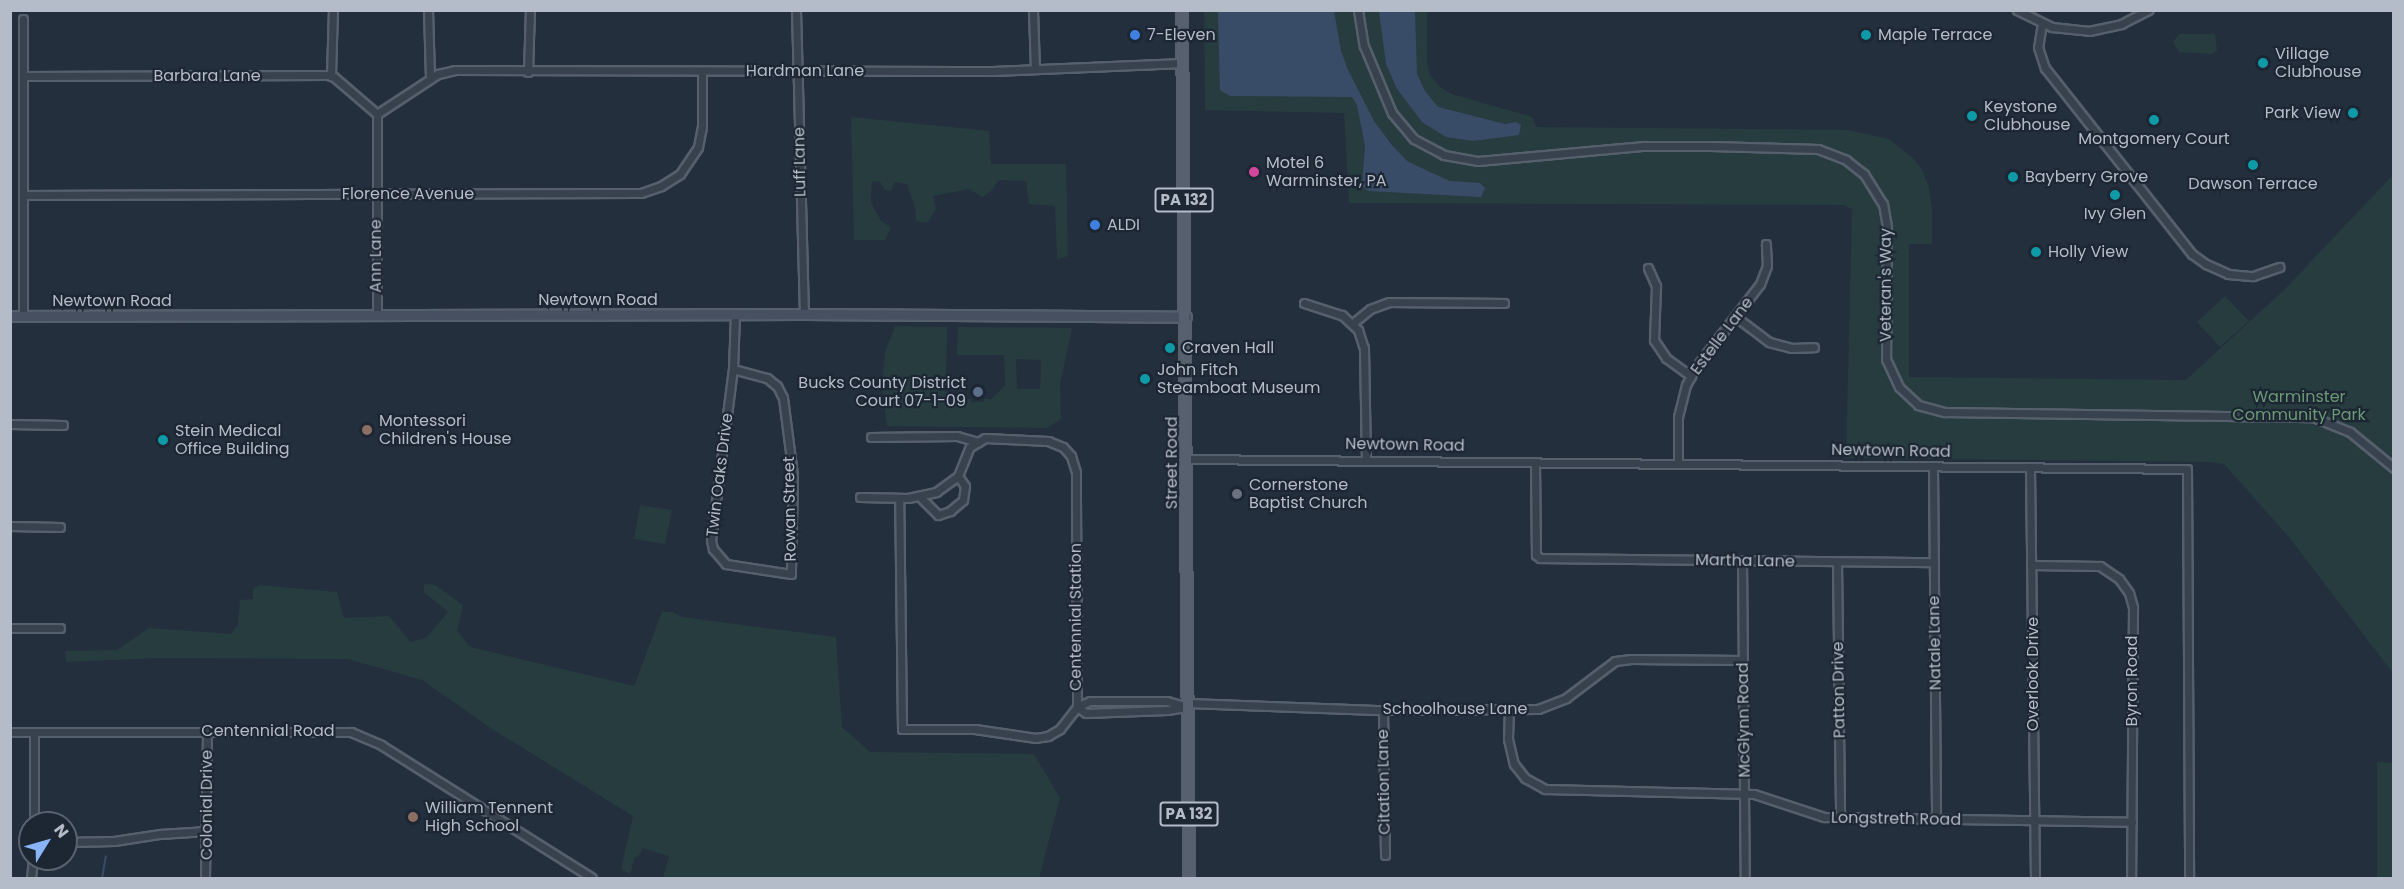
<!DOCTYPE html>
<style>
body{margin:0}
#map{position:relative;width:2404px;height:889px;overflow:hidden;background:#242f3e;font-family:Poppins,sans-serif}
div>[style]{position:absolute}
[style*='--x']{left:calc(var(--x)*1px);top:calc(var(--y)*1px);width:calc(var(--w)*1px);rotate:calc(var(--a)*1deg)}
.green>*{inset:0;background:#263c3f}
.water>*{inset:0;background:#394c67}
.stream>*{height:2px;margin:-1px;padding:0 1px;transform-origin:1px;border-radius:1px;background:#394c67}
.roads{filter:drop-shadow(2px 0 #565f6c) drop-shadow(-2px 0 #565f6c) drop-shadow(0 2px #565f6c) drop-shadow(0 -2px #565f6c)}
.street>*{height:7px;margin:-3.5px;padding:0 3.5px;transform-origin:3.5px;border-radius:3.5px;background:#38414e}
.secondary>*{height:9px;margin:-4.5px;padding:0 4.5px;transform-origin:4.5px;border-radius:4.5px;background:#465061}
.primary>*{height:10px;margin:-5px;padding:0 5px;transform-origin:5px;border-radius:5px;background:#56606e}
.dots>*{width:16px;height:16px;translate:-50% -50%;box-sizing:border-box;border:3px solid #1d2633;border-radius:50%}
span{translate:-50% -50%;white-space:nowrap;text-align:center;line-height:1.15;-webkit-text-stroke:4.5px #1d2633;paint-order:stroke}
.shield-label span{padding:2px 4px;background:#1d2633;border:2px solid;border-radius:4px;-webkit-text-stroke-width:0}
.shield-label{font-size:15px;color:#b4bcc9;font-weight:700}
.poi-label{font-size:16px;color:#b4bcc9}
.left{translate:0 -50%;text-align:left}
.right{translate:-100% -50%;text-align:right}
.street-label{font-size:16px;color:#b4bcc9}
.park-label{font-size:16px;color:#6b9a76}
.frame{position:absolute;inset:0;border:12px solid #b4bcc9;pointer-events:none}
.north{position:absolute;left:18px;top:811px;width:60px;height:60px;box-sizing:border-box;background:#1d2633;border:2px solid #59626f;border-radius:50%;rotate:53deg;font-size:16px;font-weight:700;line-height:24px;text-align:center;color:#b4bcc9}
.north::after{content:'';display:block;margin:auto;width:21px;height:27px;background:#8ab4f8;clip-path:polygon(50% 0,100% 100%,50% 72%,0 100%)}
</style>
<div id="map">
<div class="green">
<div style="clip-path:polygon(1204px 11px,1427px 11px,1427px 63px,1430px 75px,1440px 87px,1452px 94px,1532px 117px,1537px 127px,1848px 130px,1889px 139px,1913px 158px,1922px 170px,1929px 187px,1932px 209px,1932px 244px,1909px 244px,1909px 377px,2186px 380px,2284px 290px,2393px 175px,2393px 673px,2288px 536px,2224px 464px,2208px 462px,1846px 458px,1852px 209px,1844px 205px,1349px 203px,1344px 113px,1205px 110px)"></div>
<div style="clip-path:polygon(2179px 34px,2215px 34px,2217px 50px,2212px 54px,2179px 52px,2173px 42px)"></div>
<div style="clip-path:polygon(851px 117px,989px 131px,991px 164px,1066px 164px,1068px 256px,1057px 259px,1055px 206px,1029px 204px,1026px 181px,999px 180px,990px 192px,982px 197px,969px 189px,933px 196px,936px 209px,927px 223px,916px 221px,916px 211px,907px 184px,895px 182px,891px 191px,885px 190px,880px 182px,872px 181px,871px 202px,881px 221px,891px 228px,885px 240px,854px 240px)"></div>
<div style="clip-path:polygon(2225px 296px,2249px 321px,2220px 347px,2197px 322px)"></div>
<div style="clip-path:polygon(evenodd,895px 326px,947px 327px,946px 387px,949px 404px,962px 404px,964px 399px,971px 399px,971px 402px,983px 402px,984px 399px,991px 399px,1005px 386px,1004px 355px,957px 355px,958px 327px,1072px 328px,1060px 384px,1061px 419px,1047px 428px,887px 426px,882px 389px,885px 352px,895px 326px,1016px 359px,1041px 360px,1040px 389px,1017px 389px,1016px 359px)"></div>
<div style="clip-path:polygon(640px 505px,672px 510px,665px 544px,634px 539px)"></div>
<div style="clip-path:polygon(424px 584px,435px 585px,463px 605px,457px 631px,470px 647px,634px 686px,662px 612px,672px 612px,682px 617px,836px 637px,842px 727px,870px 752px,1034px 754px,1060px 798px,1039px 878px,663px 878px,669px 856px,643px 848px,638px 857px,635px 857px,630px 874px,621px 869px,633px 816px,492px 729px,422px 680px,348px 659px,159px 658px,66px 662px,65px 651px,117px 650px,149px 628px,231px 634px,238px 624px,240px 600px,253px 599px,253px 589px,259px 585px,337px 592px,344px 618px,389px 616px,411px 642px,427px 637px,448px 612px,424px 592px)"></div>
<div style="clip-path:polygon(2377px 762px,2393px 763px,2393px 878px,2377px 878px)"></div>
</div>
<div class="water">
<div style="clip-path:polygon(1218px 11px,1334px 11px,1341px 51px,1348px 70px,1374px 121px,1391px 144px,1407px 161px,1432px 173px,1450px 181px,1480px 183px,1485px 188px,1481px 197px,1368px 191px,1362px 186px,1365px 146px,1357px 105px,1352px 97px,1230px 96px,1220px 90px)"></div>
<div style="clip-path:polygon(1379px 11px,1415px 11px,1417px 74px,1425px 91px,1438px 107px,1505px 124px,1516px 122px,1521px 125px,1519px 135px,1473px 141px,1446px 137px,1422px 122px,1397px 89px,1386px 64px)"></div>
</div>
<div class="stream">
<div style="--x:102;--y:878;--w:22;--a:-80"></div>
</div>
<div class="roads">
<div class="street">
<div style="--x:428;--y:10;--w:69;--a:88.3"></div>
<div style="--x:796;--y:10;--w:304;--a:88.5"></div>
<div style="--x:1033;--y:10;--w:59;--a:88.1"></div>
<div style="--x:1358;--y:10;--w:36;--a:81"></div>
<div style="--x:1364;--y:46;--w:73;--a:67.3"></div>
<div style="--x:1392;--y:113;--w:34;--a:50"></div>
<div style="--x:1414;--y:139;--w:34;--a:28"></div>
<div style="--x:1444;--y:155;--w:35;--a:10"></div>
<div style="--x:1478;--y:161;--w:167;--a:-5.2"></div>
<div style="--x:1644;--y:146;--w:68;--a:0"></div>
<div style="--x:1712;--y:146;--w:106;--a:1.6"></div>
<div style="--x:1818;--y:149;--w:30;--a:21"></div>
<div style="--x:1846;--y:160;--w:23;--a:38"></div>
<div style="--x:1864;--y:174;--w:36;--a:58"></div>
<div style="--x:1883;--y:204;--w:23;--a:80"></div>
<div style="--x:1887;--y:227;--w:132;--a:90.4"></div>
<div style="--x:1886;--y:359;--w:31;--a:65"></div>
<div style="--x:1899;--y:387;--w:26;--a:43"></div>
<div style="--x:1918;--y:405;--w:28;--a:15"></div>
<div style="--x:1945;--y:412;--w:368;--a:0.8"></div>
<div style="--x:2313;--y:417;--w:40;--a:22"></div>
<div style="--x:2350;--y:432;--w:57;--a:39.3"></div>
<div style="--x:2017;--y:10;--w:39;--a:26"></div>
<div style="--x:2052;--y:27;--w:37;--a:6"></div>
<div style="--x:2089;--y:31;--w:33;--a:-12"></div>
<div style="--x:2121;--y:24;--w:31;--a:-27"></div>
<div style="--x:23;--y:19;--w:297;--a:90"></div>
<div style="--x:2042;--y:23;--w:24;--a:99"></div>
<div style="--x:2038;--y:47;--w:22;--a:72"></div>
<div style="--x:2045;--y:68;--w:237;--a:51.7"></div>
<div style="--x:2192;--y:254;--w:17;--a:36"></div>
<div style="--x:2206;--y:264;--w:24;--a:24"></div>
<div style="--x:2228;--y:274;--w:25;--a:5"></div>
<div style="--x:2253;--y:276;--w:28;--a:-19"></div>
<div style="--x:528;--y:72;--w:62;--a:-88.2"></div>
<div style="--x:23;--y:76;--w:305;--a:-0.2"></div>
<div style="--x:328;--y:75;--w:6;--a:18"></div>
<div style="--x:334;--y:77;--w:57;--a:40.7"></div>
<div style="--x:331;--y:76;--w:66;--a:-88.3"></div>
<div style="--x:377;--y:114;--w:73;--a:-33.3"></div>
<div style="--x:438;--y:74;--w:17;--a:-13"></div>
<div style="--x:455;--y:70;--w:538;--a:0.11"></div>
<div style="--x:993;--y:71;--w:190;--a:-2.4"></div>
<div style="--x:377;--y:114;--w:201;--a:90"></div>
<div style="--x:23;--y:195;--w:618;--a:-0.19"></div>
<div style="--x:641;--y:193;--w:21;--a:-19"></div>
<div style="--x:661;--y:186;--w:22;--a:-32"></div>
<div style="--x:680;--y:174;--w:32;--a:-56"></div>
<div style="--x:698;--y:147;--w:20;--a:-79"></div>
<div style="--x:702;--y:127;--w:55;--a:-90"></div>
<div style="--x:1648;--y:268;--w:20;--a:66"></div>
<div style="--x:1656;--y:286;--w:54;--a:92.1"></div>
<div style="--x:1654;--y:340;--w:22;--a:56"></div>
<div style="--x:1666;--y:358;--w:31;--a:36"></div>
<div style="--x:1304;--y:303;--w:40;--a:18"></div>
<div style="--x:1342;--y:315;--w:22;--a:43"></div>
<div style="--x:1358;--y:330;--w:19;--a:72"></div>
<div style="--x:1364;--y:348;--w:112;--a:89"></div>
<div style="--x:1736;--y:317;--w:41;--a:37.1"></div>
<div style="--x:1769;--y:342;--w:23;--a:15"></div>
<div style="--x:1791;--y:348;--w:23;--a:-2"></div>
<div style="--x:1353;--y:323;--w:22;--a:-39"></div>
<div style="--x:1370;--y:309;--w:20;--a:-20"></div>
<div style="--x:1389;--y:302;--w:115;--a:0.5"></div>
<div style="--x:733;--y:369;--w:35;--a:15"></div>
<div style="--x:767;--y:378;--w:13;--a:39"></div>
<div style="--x:777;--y:386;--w:13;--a:63"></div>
<div style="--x:783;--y:398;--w:78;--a:82.6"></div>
<div style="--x:793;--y:475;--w:99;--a:91.2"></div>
<div style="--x:791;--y:574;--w:66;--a:-171.3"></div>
<div style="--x:726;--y:564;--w:20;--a:-131"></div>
<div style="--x:713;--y:549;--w:9;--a:-103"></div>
<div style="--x:711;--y:540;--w:172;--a:-82.7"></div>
<div style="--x:733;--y:369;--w:54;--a:-87.9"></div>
<div style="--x:10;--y:424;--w:53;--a:1.1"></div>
<div style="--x:871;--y:437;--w:86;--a:-0.7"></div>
<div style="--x:957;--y:436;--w:22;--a:16"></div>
<div style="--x:1187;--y:459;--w:1000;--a:0.57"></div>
<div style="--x:2187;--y:469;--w:407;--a:89.7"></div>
<div style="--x:1535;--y:463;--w:92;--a:89.4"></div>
<div style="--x:1536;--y:555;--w:5;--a:37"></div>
<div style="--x:1540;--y:558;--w:394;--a:0.6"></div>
<div style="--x:1678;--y:464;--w:47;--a:-90"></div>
<div style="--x:1678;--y:417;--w:33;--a:-76"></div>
<div style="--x:1686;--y:385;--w:21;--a:-61"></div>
<div style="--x:1696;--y:367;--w:105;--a:-52.4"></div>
<div style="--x:1760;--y:284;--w:19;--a:-69"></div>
<div style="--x:1767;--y:266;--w:22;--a:-93"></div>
<div style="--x:1933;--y:467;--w:352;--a:89.5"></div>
<div style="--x:2030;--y:469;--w:409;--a:89.3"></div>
<div style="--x:919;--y:496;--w:27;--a:45"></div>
<div style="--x:938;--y:515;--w:13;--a:-18"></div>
<div style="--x:950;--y:511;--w:17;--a:-40"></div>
<div style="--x:963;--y:500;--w:14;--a:-82"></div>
<div style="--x:965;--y:486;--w:12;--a:-125"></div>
<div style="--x:860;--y:497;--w:48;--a:1.2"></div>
<div style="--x:908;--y:498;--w:29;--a:-12"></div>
<div style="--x:936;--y:492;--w:27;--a:-36"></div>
<div style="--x:958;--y:476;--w:31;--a:-68"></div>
<div style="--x:970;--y:447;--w:17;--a:-31"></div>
<div style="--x:985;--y:438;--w:63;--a:2.7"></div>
<div style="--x:1048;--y:441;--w:16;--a:22"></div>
<div style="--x:1063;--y:447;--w:12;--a:48"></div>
<div style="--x:1071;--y:456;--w:17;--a:73"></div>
<div style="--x:1076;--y:472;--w:25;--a:90"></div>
<div style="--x:1076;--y:497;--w:210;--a:89.7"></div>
<div style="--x:1077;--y:707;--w:28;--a:128"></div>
<div style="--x:1060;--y:729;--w:14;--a:150"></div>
<div style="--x:1048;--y:736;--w:12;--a:171"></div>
<div style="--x:1036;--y:738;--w:62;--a:-171.6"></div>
<div style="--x:975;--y:729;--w:73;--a:180"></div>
<div style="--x:902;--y:729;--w:231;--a:-90.7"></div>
<div style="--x:10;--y:526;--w:50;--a:1.1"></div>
<div style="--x:1742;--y:561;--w:317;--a:89.5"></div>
<div style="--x:1837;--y:562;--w:256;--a:89.3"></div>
<div style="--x:2031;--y:565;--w:69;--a:0.8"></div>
<div style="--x:2100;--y:566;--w:23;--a:34"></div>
<div style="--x:2119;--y:579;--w:17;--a:54"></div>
<div style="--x:2129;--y:593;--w:15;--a:74"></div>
<div style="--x:2133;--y:607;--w:271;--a:90.4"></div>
<div style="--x:10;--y:628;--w:50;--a:0"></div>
<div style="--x:1188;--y:703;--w:195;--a:2.1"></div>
<div style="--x:1383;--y:710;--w:155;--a:-0.4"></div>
<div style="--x:1538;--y:709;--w:30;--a:-21"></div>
<div style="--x:1566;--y:698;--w:61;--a:-37.1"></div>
<div style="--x:1615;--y:661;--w:16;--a:-7"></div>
<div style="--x:1631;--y:659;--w:111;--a:0.5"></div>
<div style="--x:1077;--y:707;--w:14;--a:-25"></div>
<div style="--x:1090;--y:701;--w:77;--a:0"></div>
<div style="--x:1167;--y:701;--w:22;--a:16"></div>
<div style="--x:1077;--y:707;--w:11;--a:34"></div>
<div style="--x:1086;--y:713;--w:81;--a:-2.1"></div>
<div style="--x:1167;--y:710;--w:19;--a:-9"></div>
<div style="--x:1509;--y:709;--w:30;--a:92"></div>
<div style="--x:1508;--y:739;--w:26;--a:77"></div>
<div style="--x:1514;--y:764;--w:18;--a:52"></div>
<div style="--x:1525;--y:778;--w:23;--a:29"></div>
<div style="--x:1545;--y:789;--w:209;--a:1.4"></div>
<div style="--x:1754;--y:794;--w:74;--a:18.2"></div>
<div style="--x:1824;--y:817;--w:308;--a:0.9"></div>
<div style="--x:1383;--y:710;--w:145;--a:89.2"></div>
<div style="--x:10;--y:732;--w:341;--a:0"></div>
<div style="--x:351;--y:732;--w:33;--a:23"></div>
<div style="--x:381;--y:745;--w:249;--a:32.2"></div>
<div style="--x:34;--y:733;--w:90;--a:90"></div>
<div style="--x:66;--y:842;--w:48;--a:-1.2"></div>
<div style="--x:114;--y:841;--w:47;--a:-8.7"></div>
<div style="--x:160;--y:834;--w:47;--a:-3.7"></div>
<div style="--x:31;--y:878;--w:19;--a:-84"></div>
<div style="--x:205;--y:878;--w:146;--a:-89.2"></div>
</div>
<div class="secondary">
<div style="--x:10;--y:316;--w:794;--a:-0.14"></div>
<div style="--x:804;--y:314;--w:382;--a:0.4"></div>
</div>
<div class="primary">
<div style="--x:1182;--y:10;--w:868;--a:89.54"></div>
</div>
</div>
<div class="dots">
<div style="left:1135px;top:35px;background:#3f7fe0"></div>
<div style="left:1866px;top:35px;background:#0f9aa8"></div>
<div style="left:2263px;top:63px;background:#0f9aa8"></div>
<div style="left:2353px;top:113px;background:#0f9aa8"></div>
<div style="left:1972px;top:116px;background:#0f9aa8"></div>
<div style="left:2154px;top:120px;background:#0f9aa8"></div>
<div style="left:2253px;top:165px;background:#0f9aa8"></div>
<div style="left:1254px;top:172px;background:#d1479c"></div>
<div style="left:2013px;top:177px;background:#0f9aa8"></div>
<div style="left:2115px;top:195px;background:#0f9aa8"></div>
<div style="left:1095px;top:225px;background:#3f7fe0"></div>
<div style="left:2036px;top:252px;background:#0f9aa8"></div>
<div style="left:1170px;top:348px;background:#0f9aa8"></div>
<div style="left:1145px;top:379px;background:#0f9aa8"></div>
<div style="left:978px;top:392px;background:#5c6f8a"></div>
<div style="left:367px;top:430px;background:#8d6e63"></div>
<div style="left:163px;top:440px;background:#0f9aa8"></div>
<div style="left:1237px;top:494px;background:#6b7280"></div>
<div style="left:413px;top:817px;background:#8d6e63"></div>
</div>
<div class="shield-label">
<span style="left:1184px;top:200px">PA 132</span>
<span style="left:1189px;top:814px">PA 132</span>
</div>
<div class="poi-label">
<span class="left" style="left:1147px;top:35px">7-Eleven</span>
<span class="left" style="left:1878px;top:35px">Maple Terrace</span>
<span class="left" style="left:2275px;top:63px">Village<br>Clubhouse</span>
<span class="left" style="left:1984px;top:116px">Keystone<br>Clubhouse</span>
<span class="right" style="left:2341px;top:113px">Park View</span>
<span style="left:2154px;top:139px">Montgomery Court</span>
<span class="left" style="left:1266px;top:172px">Motel 6<br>Warminster, PA</span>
<span class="left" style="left:2025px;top:177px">Bayberry Grove</span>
<span style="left:2253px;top:184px">Dawson Terrace</span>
<span style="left:2115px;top:214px">Ivy Glen</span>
<span class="left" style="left:1107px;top:225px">ALDI</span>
<span class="left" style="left:2048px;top:252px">Holly View</span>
<span class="left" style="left:1182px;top:348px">Craven Hall</span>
<span class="left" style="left:1157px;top:379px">John Fitch<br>Steamboat Museum</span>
<span class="right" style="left:966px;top:392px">Bucks County District<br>Court 07-1-09</span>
<span class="left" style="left:379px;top:430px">Montessori<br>Children's House</span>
<span class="left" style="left:175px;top:440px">Stein Medical<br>Office Building</span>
<span class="left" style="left:1249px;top:494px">Cornerstone<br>Baptist Church</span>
<span class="left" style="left:425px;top:817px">William Tennent<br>High School</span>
</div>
<div class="street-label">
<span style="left:805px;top:71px">Hardman Lane</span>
<span style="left:207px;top:76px">Barbara Lane</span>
<span style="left:800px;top:162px;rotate:-91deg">Luff Lane</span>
<span style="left:408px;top:194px">Florence Avenue</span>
<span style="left:376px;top:256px;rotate:-90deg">Ann Lane</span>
<span style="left:1886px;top:285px;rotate:-90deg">Veteran's Way</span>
<span style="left:598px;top:300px">Newtown Road</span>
<span style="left:112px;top:301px">Newtown Road</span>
<span style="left:1722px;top:336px;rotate:-53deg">Estelle Lane</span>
<span style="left:1405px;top:445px;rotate:1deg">Newtown Road</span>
<span style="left:1891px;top:451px;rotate:1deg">Newtown Road</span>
<span style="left:1172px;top:463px;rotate:-90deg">Street Road</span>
<span style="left:720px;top:475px;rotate:-83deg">Twin Oaks Drive</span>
<span style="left:790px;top:509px;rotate:-91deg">Rowan Street</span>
<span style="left:1745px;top:561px;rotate:1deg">Martha Lane</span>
<span style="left:1076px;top:617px;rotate:-90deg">Centennial Station</span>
<span style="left:1935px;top:643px;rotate:-91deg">Natale Lane</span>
<span style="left:2033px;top:674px;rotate:-90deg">Overlook Drive</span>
<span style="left:2132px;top:681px;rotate:-90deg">Byron Road</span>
<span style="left:1839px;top:690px;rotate:-91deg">Patton Drive</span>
<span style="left:1455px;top:709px">Schoolhouse Lane</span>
<span style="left:1744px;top:720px;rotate:-91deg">McGlynn Road</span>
<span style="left:268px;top:731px">Centennial Road</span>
<span style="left:1384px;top:782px;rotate:-91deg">Citation Lane</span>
<span style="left:207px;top:805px;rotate:-90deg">Colonial Drive</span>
<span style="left:1896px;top:819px;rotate:1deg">Longstreth Road</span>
</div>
<div class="park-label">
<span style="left:2299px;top:406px">Warminster<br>Community Park</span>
</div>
<div class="frame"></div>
<div class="north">N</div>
</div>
